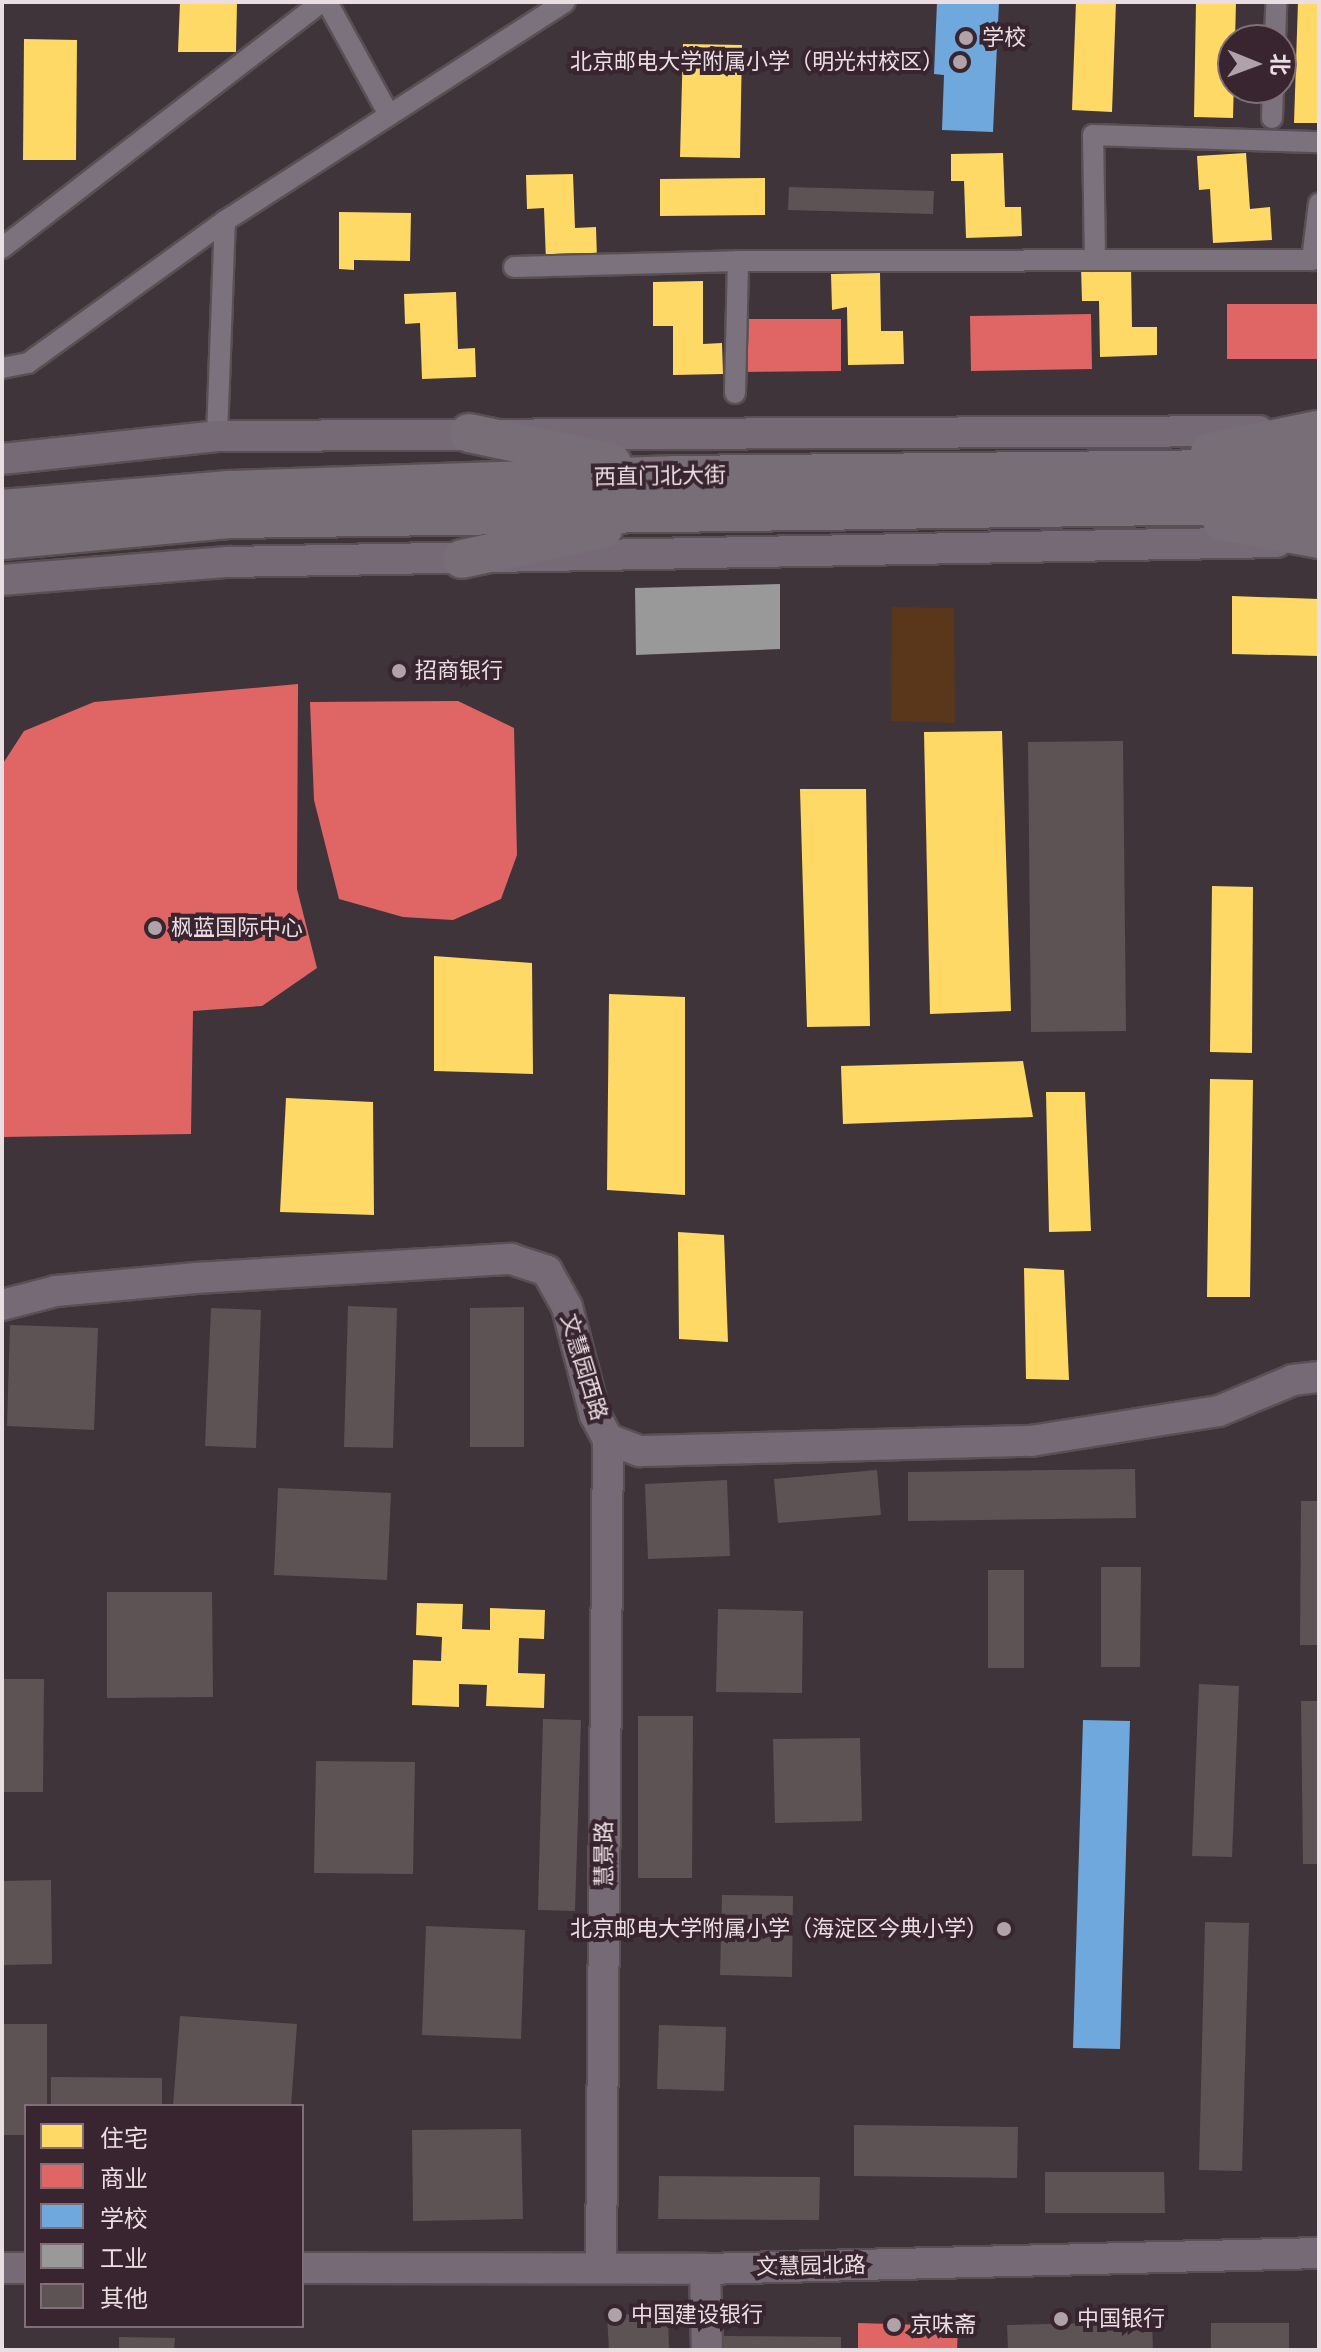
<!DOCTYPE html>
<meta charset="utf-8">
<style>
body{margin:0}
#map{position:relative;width:1321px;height:2352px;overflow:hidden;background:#3f3439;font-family:"DM Sans","Noto Sans SC",sans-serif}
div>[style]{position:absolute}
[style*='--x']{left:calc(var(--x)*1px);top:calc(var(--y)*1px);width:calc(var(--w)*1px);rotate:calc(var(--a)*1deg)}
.green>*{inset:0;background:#5a361b}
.homes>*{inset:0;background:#ffd966}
.shops>*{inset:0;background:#e06666}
.schools>*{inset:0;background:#6fa8dc}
.industry>*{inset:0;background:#999}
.building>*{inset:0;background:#5d5355}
.roads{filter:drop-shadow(2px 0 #5a5054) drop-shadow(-2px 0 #5a5054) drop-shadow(0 2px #5a5054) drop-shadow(0 -2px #5a5054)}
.street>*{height:20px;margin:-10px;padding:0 10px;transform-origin:10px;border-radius:10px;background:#7b727e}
.secondary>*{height:30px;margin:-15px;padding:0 15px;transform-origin:15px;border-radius:15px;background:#766a76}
.highway>*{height:38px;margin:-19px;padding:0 19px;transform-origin:19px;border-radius:19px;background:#786e77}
.dots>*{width:22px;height:22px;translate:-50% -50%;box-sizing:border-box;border:4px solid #39252f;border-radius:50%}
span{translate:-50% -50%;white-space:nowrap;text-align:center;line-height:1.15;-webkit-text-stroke:8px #39252f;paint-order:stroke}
.poi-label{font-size:22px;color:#ebdee3}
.left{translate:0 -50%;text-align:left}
.right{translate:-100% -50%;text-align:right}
.street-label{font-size:22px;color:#ebdee3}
.frame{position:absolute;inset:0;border:4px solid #ebdee3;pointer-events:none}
.legend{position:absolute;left:24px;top:2104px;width:280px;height:224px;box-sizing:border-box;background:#39252f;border:2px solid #806f77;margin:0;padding:10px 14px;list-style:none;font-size:24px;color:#ebdee3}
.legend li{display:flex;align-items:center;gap:16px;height:40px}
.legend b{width:40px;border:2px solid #806f77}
.north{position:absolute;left:1217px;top:24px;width:80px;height:80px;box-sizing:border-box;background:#39252f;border:2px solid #806f77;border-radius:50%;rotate:91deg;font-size:22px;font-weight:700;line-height:32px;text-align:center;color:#ebdee3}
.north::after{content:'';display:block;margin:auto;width:28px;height:36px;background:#afa2a8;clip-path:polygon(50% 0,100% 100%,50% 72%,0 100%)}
</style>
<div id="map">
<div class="green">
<div style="clip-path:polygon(892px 607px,954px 608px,955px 723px,891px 721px)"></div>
</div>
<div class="homes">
<div style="clip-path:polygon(180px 2px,237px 2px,236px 52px,178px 52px)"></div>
<div style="clip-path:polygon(1076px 2px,1116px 2px,1112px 112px,1072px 110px)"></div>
<div style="clip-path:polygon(1196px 2px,1236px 2px,1233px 118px,1194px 117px)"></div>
<div style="clip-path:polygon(1298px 2px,1319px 2px,1319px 123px,1294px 123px)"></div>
<div style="clip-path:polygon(24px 39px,77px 40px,76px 160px,23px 160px)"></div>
<div style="clip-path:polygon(683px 44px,742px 45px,740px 158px,680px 157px)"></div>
<div style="clip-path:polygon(1003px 153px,1005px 207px,1021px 207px,1022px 236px,966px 238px,964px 181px,951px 181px,951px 154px)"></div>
<div style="clip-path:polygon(1246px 153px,1250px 209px,1270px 207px,1272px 240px,1213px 243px,1210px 189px,1199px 190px,1197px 156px)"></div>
<div style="clip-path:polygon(573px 174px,575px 228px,596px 227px,597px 259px,546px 261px,544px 208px,527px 209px,526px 175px)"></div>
<div style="clip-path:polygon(765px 178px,765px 215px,660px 216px,660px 179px)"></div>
<div style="clip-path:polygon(339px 212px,411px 213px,410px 261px,354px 260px,354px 270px,339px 269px)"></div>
<div style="clip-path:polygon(1131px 266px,1132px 327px,1157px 327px,1157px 355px,1100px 357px,1099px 301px,1082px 301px,1081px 267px)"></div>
<div style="clip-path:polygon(880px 273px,881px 331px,903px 331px,904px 364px,848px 365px,847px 307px,832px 310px,831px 274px)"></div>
<div style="clip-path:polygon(703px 281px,703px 344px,722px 343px,723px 374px,673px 375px,673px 326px,653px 326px,653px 282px)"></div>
<div style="clip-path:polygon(456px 292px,458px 349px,475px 348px,476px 377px,422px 379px,420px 323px,405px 324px,404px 294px)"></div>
<div style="clip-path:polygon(1232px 596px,1319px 599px,1319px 656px,1232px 654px)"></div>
<div style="clip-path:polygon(1002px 731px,1011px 1011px,930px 1014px,924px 732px)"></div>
<div style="clip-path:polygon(800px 789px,866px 789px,870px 1026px,807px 1027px)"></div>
<div style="clip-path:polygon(1212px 886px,1253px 887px,1252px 1053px,1210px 1052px)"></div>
<div style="clip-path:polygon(434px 956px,532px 963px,533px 1074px,434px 1071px)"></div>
<div style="clip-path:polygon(609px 994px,685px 997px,685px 1195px,607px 1190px)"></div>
<div style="clip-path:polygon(1023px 1061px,1033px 1117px,843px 1124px,841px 1066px)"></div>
<div style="clip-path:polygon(1210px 1079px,1253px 1080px,1250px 1297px,1207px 1297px)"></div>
<div style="clip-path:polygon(1046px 1092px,1085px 1092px,1091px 1231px,1049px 1232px)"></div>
<div style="clip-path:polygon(286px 1098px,373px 1102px,374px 1215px,280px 1212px)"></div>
<div style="clip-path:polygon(678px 1232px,724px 1235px,728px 1342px,679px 1339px)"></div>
<div style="clip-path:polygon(1024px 1268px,1064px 1270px,1069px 1380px,1026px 1379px)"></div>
<div style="clip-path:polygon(417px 1603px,463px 1604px,462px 1629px,490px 1630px,490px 1608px,545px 1610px,544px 1639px,519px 1638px,518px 1673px,545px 1674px,544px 1708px,486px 1706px,487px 1685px,459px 1684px,459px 1707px,412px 1705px,413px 1660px,441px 1661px,442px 1637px,416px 1635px)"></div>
</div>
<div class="shops">
<div style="clip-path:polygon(1227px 304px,1319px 304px,1319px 359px,1227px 359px)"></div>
<div style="clip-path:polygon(1091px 314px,1092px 369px,971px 371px,970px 316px)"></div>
<div style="clip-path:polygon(738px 319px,841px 319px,841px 371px,739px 372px)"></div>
<div style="clip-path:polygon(298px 684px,297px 889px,317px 968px,262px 1006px,193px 1011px,191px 1134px,2px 1137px,2px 765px,24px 731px,94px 702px)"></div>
<div style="clip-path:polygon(458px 701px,514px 728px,517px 855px,501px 899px,453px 920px,403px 917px,339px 899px,314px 800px,310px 702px)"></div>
<div style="clip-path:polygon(858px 2323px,958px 2326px,957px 2350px,858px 2350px)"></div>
</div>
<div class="schools">
<div style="clip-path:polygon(937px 2px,999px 2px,993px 132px,942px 130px,944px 75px,934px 74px)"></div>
<div style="clip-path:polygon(1083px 1720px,1130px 1721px,1120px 2049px,1073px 2048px)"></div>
</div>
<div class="industry">
<div style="clip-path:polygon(780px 584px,780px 649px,636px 655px,635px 588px)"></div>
</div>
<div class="building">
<div style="clip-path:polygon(789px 187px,934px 191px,933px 214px,788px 210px)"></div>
<div style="clip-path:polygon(1123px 741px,1126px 1031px,1031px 1032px,1028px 742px)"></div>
<div style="clip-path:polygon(348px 1306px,397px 1308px,393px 1448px,344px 1447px)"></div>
<div style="clip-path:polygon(524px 1307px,524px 1447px,470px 1447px,470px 1308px)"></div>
<div style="clip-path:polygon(211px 1308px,261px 1310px,256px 1448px,205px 1446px)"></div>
<div style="clip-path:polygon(10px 1325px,98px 1328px,94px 1430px,7px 1426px)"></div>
<div style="clip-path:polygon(1135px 1469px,1136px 1518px,908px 1521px,908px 1472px)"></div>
<div style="clip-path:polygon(877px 1470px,881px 1515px,778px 1523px,774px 1479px)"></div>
<div style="clip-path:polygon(727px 1480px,730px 1556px,648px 1559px,645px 1484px)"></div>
<div style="clip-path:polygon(278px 1488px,391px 1493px,387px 1580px,274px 1575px)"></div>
<div style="clip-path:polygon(1301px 1501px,1319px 1501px,1319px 1645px,1300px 1645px)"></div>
<div style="clip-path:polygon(1101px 1567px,1141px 1567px,1140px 1667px,1101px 1667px)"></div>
<div style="clip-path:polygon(988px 1570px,1024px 1570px,1024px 1668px,988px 1668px)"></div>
<div style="clip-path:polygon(107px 1592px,212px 1592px,213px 1697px,107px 1698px)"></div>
<div style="clip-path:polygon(718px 1609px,803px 1611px,802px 1693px,716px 1692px)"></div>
<div style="clip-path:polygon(2px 1679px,44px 1679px,43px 1792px,2px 1792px)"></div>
<div style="clip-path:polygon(1199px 1684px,1239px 1686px,1232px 1857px,1192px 1856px)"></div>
<div style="clip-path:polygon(1301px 1701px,1319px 1701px,1319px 1864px,1303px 1864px)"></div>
<div style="clip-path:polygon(638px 1716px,693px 1716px,692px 1878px,638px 1878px)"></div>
<div style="clip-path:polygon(543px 1719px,581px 1720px,575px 1911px,538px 1910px)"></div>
<div style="clip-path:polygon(860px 1738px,862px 1821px,775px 1823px,773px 1739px)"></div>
<div style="clip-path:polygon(316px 1761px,415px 1762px,413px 1874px,314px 1873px)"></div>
<div style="clip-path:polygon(51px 1880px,52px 1964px,2px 1965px,2px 1881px)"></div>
<div style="clip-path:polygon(722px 1895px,793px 1896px,792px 1977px,720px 1975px)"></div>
<div style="clip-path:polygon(1205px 1922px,1249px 1923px,1242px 2171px,1199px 2170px)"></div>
<div style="clip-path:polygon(426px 1926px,525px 1930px,521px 2039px,422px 2035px)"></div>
<div style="clip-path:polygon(180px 2016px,297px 2024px,291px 2106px,173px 2106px)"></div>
<div style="clip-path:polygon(2px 2024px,47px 2024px,47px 2106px,26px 2106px,26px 2135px,2px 2135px)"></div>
<div style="clip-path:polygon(659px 2025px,726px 2027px,724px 2091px,657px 2089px)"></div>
<div style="clip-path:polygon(51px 2077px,162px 2078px,162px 2106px,51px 2106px)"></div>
<div style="clip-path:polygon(854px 2125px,1018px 2127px,1017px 2178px,854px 2176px)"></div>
<div style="clip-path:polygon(521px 2129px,523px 2219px,413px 2221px,412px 2130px)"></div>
<div style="clip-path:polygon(1045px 2172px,1164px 2172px,1165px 2213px,1045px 2213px)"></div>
<div style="clip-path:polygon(659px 2176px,820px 2177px,819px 2220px,658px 2219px)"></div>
<div style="clip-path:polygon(668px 2313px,669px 2350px,609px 2350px,607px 2315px)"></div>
<div style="clip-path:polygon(1152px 2322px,1153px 2350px,1008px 2350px,1007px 2325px)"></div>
<div style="clip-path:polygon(1211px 2323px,1289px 2323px,1289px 2350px,1211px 2350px)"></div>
<div style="clip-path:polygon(724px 2336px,841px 2337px,841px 2350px,724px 2350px)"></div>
<div style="clip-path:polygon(119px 2337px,175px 2338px,174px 2350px,119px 2350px)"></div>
</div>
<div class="roads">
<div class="street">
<div style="--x:327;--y:2;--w:129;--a:61.2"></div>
<div style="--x:1275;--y:40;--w:38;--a:-88"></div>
<div style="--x:1272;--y:118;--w:30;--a:-88"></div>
<div style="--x:2;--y:248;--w:403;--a:-37.6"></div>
<div style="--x:1095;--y:260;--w:125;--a:-90.9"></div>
<div style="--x:1093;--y:135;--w:226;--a:1.8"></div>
<div style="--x:514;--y:267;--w:224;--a:-1.5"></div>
<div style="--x:2;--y:368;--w:26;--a:-11"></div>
<div style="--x:28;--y:363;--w:243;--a:-35.8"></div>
<div style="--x:735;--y:393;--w:132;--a:-88.7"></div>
<div style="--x:738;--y:261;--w:574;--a:-0.1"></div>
<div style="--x:1312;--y:260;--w:57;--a:-83"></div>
<div style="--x:217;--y:436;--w:215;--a:-87.9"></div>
<div style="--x:225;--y:221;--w:404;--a:-32.8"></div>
</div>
<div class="secondary">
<div style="--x:2;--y:459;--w:216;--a:-6.1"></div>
<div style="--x:217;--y:436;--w:1042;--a:-0.27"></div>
<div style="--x:2;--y:580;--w:227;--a:-4.6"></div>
<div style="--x:228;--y:562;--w:1049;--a:-1.09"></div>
<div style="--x:2;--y:1305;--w:56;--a:-14.5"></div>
<div style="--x:56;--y:1291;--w:141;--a:-5.3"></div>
<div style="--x:196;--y:1278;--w:316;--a:-3.5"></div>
<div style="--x:511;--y:1259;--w:38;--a:18"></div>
<div style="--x:547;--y:1271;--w:41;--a:60.9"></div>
<div style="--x:567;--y:1307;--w:112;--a:75.5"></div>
<div style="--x:595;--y:1415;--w:27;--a:62"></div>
<div style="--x:608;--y:1439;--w:34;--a:21"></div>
<div style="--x:640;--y:1451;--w:391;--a:-1.5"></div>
<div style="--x:1031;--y:1441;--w:190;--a:-9.1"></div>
<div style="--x:1219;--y:1411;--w:80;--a:-22.7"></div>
<div style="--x:1293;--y:1380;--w:26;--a:-7"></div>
<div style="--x:2;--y:2268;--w:24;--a:0"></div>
<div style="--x:302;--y:2268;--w:403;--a:0.1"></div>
<div style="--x:705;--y:2269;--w:614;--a:-1.49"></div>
<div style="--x:601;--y:2268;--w:829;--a:-89.52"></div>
<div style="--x:705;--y:2269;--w:81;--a:88.6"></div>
</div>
<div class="highway">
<div style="--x:469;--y:433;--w:146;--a:11.8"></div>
<div style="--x:1210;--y:452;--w:109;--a:-11.6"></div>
<div style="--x:2;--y:509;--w:227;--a:-4.8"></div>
<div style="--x:228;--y:490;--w:446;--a:-1.9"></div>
<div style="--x:674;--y:475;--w:645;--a:-0.62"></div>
<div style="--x:1222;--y:521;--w:99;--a:10.5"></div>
<div style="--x:2;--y:540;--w:227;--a:-5.3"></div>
<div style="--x:228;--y:519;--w:1091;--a:-0.79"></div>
<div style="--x:462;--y:559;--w:145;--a:-12.3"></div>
</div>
</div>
<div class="dots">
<div style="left:966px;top:38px;background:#afa2a8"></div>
<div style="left:960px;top:62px;background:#afa2a8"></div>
<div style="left:399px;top:671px;background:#afa2a8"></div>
<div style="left:155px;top:928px;background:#afa2a8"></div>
<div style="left:1004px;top:1929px;background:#afa2a8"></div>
<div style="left:615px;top:2315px;background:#afa2a8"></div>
<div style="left:1061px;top:2319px;background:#afa2a8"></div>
<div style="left:894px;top:2325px;background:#afa2a8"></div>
</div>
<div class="poi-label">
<span class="left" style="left:982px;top:38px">学校</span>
<span class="right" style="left:944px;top:62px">北京邮电大学附属小学（明光村校区）</span>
<span class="left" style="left:415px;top:671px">招商银行</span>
<span class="left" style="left:171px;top:928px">枫蓝国际中心</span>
<span class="right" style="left:988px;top:1929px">北京邮电大学附属小学（海淀区今典小学）</span>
<span class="left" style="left:631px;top:2315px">中国建设银行</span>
<span class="left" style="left:1077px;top:2319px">中国银行</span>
<span class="left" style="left:910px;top:2325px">京味斋</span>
</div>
<div class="street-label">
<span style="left:660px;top:476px;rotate:-1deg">西直门北大街</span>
<span style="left:584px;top:1367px;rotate:73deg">文慧园西路</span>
<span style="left:604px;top:1854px;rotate:-90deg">慧景路</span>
<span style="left:811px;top:2266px;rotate:-1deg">文慧园北路</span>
</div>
<div class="frame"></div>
<ul class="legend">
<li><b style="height:22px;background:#ffd966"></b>住宅</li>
<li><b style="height:22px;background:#e06666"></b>商业</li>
<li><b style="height:22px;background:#6fa8dc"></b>学校</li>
<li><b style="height:22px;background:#999"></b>工业</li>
<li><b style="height:22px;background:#5d5355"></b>其他</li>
</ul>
<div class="north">北</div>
</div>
